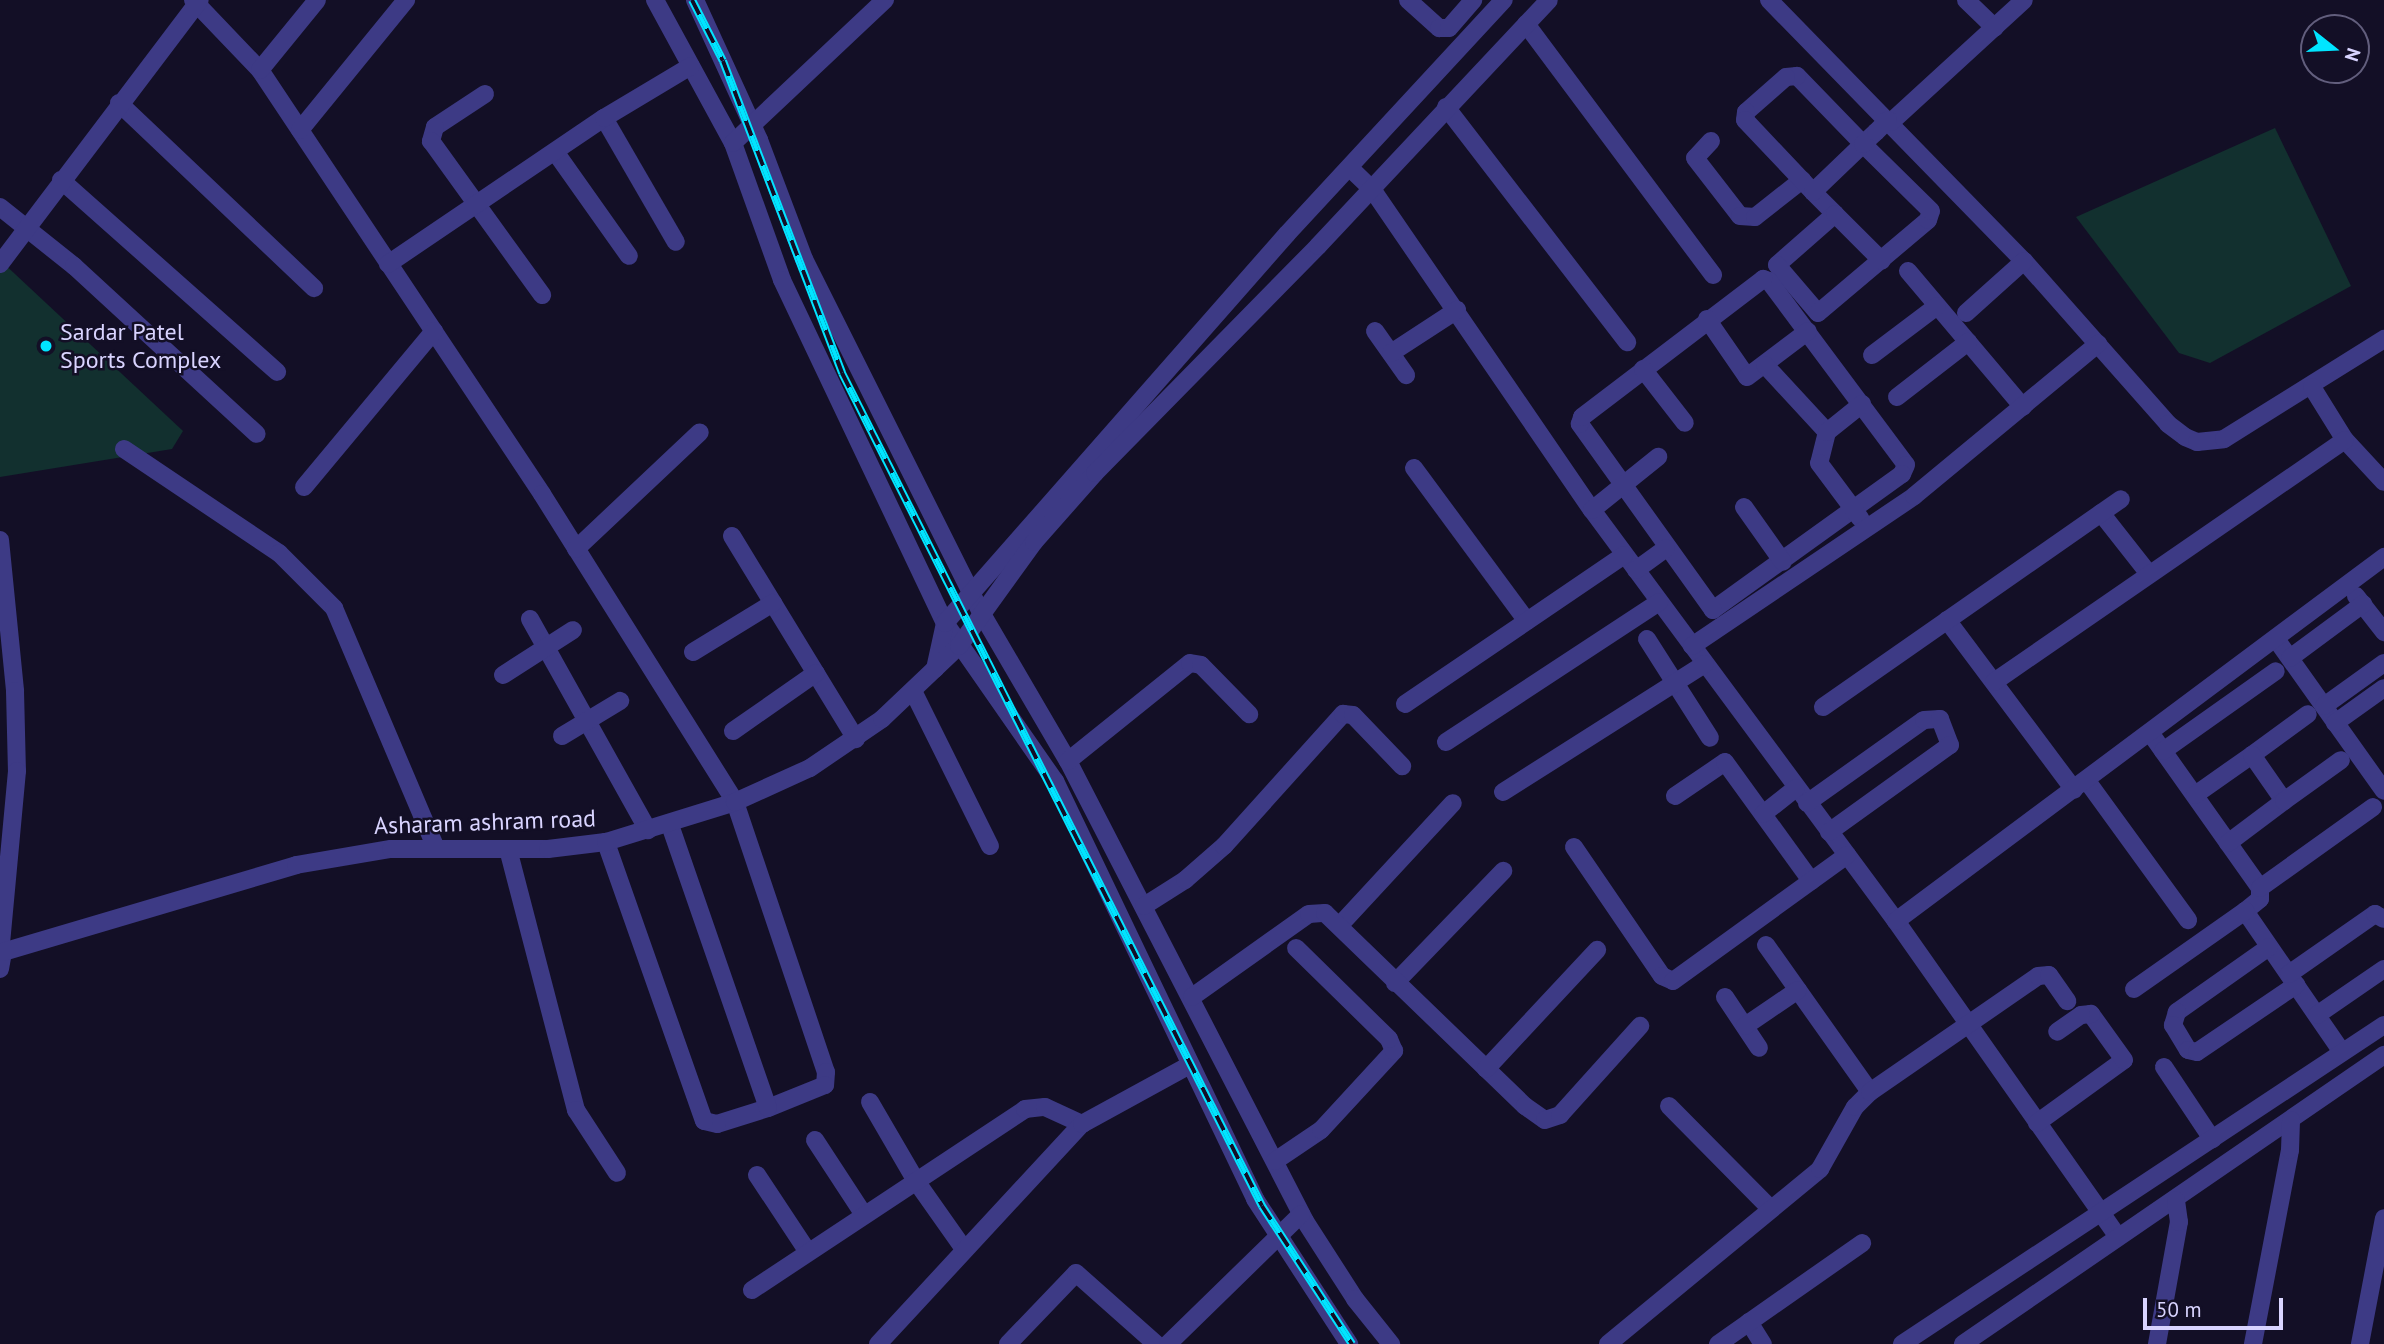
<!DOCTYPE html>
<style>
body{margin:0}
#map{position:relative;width:2384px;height:1344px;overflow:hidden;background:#130f26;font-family:"PT Sans",sans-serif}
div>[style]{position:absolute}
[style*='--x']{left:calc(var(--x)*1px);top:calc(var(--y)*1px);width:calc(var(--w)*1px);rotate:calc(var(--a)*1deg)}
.green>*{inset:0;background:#12302f}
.minor>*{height:18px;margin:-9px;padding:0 9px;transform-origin:9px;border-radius:9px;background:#3d3a85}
.rail>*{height:8px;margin-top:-4px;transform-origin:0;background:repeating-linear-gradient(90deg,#130f26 0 16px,#00e5ff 0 32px);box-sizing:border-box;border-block:2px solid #00e5ff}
.dots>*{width:19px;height:19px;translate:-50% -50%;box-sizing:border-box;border:4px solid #130f26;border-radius:50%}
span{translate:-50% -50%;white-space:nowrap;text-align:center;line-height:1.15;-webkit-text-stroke:5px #130f26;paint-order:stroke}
.poi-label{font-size:24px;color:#d9d4ff}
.left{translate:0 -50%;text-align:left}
.street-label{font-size:24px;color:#d9d4ff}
.north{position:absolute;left:2300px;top:14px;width:70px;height:70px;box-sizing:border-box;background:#130f26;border:2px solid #625e7d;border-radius:50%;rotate:108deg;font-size:19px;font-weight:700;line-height:28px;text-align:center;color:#d9d4ff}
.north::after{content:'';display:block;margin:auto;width:24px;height:32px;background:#00e5ff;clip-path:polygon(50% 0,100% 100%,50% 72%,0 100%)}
.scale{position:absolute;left:2143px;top:1298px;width:140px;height:32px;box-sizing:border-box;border:4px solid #d9d4ff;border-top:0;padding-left:9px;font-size:21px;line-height:24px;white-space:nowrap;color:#d9d4ff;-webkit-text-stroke:5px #130f26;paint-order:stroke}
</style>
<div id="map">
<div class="green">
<div style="clip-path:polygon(2275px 128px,2351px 286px,2210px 363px,2179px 353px,2076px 217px)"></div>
<div style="clip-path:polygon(0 260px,183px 431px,172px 449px,0 477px)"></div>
</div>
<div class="minor">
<div style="--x:193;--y:0;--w:97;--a:46.3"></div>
<div style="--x:260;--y:70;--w:509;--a:56.37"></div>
<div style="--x:542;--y:494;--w:363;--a:57.9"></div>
<div style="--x:735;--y:802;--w:285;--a:71.4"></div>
<div style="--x:826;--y:1072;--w:13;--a:94"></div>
<div style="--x:825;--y:1085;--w:61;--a:158"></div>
<div style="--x:768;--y:1108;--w:53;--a:162.6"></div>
<div style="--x:717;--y:1124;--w:13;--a:-167"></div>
<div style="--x:704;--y:1121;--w:296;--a:-109.4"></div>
<div style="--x:655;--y:0;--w:163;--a:61.4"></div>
<div style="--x:733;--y:143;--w:145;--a:70.3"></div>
<div style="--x:782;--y:280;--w:380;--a:64.6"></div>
<div style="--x:945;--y:623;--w:193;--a:55.2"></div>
<div style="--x:1055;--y:781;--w:463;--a:64.4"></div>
<div style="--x:1255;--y:1199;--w:173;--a:57"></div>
<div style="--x:695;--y:0;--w:154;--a:65.4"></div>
<div style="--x:759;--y:140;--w:127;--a:69.3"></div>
<div style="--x:804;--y:259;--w:397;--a:63.4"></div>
<div style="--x:982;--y:614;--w:170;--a:59.7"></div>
<div style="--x:1068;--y:761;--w:517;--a:62.74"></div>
<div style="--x:1305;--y:1221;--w:93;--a:57.3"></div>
<div style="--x:1355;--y:1299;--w:58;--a:51.3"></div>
<div style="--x:1408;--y:0;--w:42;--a:42.1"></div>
<div style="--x:1439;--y:28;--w:10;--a:0"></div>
<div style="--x:1449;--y:28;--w:37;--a:-49"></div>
<div style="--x:1769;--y:0;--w:365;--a:45.7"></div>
<div style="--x:2024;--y:261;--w:217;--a:48.5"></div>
<div style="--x:2168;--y:424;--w:21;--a:37"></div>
<div style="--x:2185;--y:437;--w:13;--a:23"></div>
<div style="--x:2197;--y:442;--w:27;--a:-6"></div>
<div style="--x:2224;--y:439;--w:189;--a:-32"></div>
<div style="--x:1966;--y:0;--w:40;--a:44"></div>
<div style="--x:1526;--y:24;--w:313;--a:53.3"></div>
<div style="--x:260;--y:70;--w:90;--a:-50.8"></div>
<div style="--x:485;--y:94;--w:60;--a:146.6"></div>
<div style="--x:435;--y:127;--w:15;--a:106"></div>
<div style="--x:431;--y:141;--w:190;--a:54.2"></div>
<div style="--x:119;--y:103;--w:269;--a:43.5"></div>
<div style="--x:1446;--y:107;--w:297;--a:52.4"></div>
<div style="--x:604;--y:118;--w:143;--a:59.9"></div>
<div style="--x:1891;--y:122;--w:180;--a:-42.5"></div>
<div style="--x:300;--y:130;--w:168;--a:-50.8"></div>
<div style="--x:1711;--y:141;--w:23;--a:133"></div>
<div style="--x:1695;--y:158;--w:73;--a:52.2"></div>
<div style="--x:1740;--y:216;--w:15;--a:4"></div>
<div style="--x:1755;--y:217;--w:60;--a:-38.2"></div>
<div style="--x:733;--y:143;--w:209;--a:-43.3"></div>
<div style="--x:556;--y:153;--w:126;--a:54.7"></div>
<div style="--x:1351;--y:169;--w:29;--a:44"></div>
<div style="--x:1372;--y:189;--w:389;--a:55.6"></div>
<div style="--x:1592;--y:510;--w:511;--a:53.51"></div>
<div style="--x:1896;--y:921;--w:385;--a:54.9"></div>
<div style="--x:61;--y:180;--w:289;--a:41.6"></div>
<div style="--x:1813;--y:192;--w:31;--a:45"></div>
<div style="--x:1835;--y:214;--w:77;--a:138.7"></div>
<div style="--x:1777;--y:265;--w:63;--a:49.5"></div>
<div style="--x:1818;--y:313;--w:144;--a:-40.2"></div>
<div style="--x:1928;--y:220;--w:9;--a:-72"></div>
<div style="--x:1931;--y:211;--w:95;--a:-135.4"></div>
<div style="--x:1863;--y:144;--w:95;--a:-134.1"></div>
<div style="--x:1797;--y:76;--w:11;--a:175"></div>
<div style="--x:1786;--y:77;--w:53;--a:138.8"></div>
<div style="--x:1746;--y:112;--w:8;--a:97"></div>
<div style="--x:1745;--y:120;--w:99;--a:46.6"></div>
<div style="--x:1813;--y:192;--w:69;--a:-43.8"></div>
<div style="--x:1863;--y:144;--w:18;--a:-43"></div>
<div style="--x:1876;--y:132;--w:17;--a:-45"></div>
<div style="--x:0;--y:207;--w:95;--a:38.6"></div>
<div style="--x:74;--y:266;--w:248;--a:42.6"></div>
<div style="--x:1835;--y:214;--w:66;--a:45"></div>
<div style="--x:0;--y:264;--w:331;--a:-52.9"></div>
<div style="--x:388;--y:264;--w:261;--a:-34.1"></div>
<div style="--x:604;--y:118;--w:101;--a:-30.9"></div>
<div style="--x:1908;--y:271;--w:178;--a:49.8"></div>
<div style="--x:1763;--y:279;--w:6;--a:18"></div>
<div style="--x:1769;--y:281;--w:229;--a:53.3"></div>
<div style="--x:1906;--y:465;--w:10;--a:114"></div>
<div style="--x:1902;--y:474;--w:233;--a:144.3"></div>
<div style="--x:1713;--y:610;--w:229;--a:-125.6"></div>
<div style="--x:1580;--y:424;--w:7;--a:-74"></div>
<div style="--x:1582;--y:417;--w:228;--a:-37.3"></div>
<div style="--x:1966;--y:313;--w:78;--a:-41.9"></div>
<div style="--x:1707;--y:319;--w:70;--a:55.4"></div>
<div style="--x:1747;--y:377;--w:76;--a:-37"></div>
<div style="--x:1375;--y:331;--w:54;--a:54.8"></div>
<div style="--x:1391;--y:353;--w:79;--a:-33.1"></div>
<div style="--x:1872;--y:355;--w:81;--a:-37"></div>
<div style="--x:1765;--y:365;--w:91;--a:47.2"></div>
<div style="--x:1827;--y:432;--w:32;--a:104"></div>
<div style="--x:1819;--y:463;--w:69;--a:53.3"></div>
<div style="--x:1643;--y:369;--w:68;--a:52.1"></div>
<div style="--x:2312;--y:387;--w:62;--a:58.1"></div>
<div style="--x:2345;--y:440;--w:57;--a:47.1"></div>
<div style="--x:1897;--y:397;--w:90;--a:-37.8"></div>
<div style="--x:1827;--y:432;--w:45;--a:-38.7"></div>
<div style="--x:124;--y:449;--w:187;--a:33.9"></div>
<div style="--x:279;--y:553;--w:78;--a:45"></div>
<div style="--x:334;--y:608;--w:261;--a:67"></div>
<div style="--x:1414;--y:468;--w:190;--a:53.6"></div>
<div style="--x:304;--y:487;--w:203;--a:-50.2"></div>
<div style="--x:1744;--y:507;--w:67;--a:54.7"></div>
<div style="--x:1592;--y:510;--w:85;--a:-38.8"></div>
<div style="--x:2101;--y:513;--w:78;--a:51.8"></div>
<div style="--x:732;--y:536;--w:238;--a:58.6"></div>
<div style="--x:0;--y:540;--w:152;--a:84.3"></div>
<div style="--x:15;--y:691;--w:80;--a:88.6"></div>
<div style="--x:17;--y:771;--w:183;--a:95.3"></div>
<div style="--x:576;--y:549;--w:170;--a:-43.3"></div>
<div style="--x:1636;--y:570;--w:37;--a:-36"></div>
<div style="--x:2356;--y:596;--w:46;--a:52.1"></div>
<div style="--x:530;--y:619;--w:242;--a:60.8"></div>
<div style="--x:1947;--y:620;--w:212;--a:53.2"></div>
<div style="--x:1647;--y:639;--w:117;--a:57.5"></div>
<div style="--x:2276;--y:639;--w:186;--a:54.6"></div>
<div style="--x:1692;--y:646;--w:268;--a:-34"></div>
<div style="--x:1914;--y:496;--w:239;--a:-39.6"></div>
<div style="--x:693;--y:652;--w:94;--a:-31.5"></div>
<div style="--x:2290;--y:658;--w:91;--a:-36.5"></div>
<div style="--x:935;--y:669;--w:47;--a:-77.7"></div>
<div style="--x:945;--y:623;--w:518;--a:-48.68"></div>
<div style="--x:1287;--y:234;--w:319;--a:-47.2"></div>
<div style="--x:503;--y:675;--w:83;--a:-32.7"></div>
<div style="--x:1994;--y:682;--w:426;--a:-34.6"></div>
<div style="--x:913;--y:691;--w:173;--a:63.6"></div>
<div style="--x:1405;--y:704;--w:265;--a:-34.2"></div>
<div style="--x:2324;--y:706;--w:74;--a:-35.6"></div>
<div style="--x:1823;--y:707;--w:363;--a:-34.9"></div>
<div style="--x:2335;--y:723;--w:60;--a:-35.5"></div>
<div style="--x:733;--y:731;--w:101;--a:-34.9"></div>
<div style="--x:2151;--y:734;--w:189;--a:54.7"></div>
<div style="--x:2260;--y:888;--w:11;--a:90"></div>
<div style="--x:2260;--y:899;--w:19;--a:141"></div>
<div style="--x:2245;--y:911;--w:171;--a:55.5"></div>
<div style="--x:562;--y:736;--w:68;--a:-31.1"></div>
<div style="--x:1446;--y:742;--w:255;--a:-33.3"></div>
<div style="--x:2163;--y:751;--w:138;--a:-35.3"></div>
<div style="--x:2252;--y:755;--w:69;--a:-36.2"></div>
<div style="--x:1068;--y:761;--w:156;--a:-38.8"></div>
<div style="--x:1190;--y:663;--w:11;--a:10"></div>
<div style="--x:1201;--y:665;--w:69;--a:45.6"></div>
<div style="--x:2087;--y:781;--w:172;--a:54"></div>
<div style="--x:1503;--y:792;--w:239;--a:-32.4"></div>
<div style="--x:2195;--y:795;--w:70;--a:-35.1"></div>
<div style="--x:2252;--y:755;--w:56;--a:55.2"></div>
<div style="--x:2284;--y:801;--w:70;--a:143.1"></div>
<div style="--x:1675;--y:796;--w:60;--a:-34.2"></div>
<div style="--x:1725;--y:762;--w:147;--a:54.1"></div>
<div style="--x:2284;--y:801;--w:70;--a:-35.7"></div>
<div style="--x:1807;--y:803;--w:143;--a:-35.4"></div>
<div style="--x:1924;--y:720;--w:16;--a:-4"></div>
<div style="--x:1940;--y:719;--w:28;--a:69"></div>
<div style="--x:1950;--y:745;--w:149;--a:144.3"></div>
<div style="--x:1763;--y:814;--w:42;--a:-38.2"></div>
<div style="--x:670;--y:825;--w:299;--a:70.9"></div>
<div style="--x:1574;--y:847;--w:156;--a:55.7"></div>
<div style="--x:1662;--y:976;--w:12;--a:24"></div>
<div style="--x:1673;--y:981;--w:215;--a:-35.9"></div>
<div style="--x:508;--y:849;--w:270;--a:75.4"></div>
<div style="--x:576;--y:1110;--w:75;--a:56.9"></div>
<div style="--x:2260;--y:888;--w:139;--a:-35.6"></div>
<div style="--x:1144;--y:906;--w:49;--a:-32.4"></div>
<div style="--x:1185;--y:880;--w:52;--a:-41.1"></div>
<div style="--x:1224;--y:846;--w:178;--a:-48"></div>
<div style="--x:1343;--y:714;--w:10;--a:6"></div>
<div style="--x:1353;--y:715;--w:71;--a:46.1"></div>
<div style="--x:1896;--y:921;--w:609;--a:-36.72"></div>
<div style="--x:1340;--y:925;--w:166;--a:-47.2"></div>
<div style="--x:1766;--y:945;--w:180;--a:54.7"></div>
<div style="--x:2269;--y:947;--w:113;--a:144.8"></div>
<div style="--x:2177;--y:1012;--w:14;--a:107"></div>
<div style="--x:2173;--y:1025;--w:29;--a:59"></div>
<div style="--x:2188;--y:1050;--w:9;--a:13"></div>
<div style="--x:2197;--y:1052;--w:120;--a:-34.1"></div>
<div style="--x:0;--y:969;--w:17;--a:-80"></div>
<div style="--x:3;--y:952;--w:306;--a:-16.5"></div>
<div style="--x:296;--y:865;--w:96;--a:-9.6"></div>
<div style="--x:391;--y:849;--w:157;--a:0"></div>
<div style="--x:548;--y:849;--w:58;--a:-6.9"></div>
<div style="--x:606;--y:842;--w:135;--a:-17.2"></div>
<div style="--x:735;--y:802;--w:82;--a:-24.4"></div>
<div style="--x:810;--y:768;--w:87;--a:-34.2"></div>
<div style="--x:882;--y:719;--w:106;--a:-43.5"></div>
<div style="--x:959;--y:646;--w:128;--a:-54.2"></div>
<div style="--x:1034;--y:542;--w:92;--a:-48.5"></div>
<div style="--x:1095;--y:473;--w:318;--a:-45.5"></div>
<div style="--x:1318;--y:246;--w:337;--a:-46.8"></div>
<div style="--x:2289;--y:974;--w:105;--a:-34.9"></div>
<div style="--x:2375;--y:914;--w:10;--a:29"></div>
<div style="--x:1395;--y:983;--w:156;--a:-46"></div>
<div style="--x:2134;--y:989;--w:136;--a:-35.1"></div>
<div style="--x:1192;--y:997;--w:143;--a:-35.4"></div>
<div style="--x:1309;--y:914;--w:16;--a:-4"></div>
<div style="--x:1325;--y:913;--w:278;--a:44"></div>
<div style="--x:1525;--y:1106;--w:24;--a:35"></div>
<div style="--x:1545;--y:1120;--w:16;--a:-18"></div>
<div style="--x:1560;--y:1115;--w:120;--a:-48"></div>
<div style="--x:1725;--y:997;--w:61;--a:56.3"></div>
<div style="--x:2317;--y:1015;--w:81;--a:-34.5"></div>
<div style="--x:1745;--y:1026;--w:64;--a:-34.2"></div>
<div style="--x:2164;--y:1067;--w:87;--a:56.3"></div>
<div style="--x:1486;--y:1069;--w:163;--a:-47"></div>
<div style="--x:870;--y:1102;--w:91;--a:59.8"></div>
<div style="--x:916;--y:1181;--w:83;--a:54.8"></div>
<div style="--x:1669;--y:1106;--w:145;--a:45.3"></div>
<div style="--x:2037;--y:1123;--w:107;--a:-35.9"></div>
<div style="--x:2124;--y:1060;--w:57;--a:-125.7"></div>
<div style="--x:2091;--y:1014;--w:10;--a:174"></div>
<div style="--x:2081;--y:1015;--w:29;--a:145"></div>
<div style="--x:815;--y:1140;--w:90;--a:56.8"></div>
<div style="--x:1275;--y:1161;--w:55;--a:-34"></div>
<div style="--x:1321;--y:1130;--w:108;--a:-47.3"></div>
<div style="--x:1394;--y:1051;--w:13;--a:-113"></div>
<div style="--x:1389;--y:1039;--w:130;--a:-135.6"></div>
<div style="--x:757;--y:1175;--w:92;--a:56.5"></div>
<div style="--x:752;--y:1290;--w:328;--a:-33.5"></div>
<div style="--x:1025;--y:1109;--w:20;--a:-6"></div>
<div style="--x:1045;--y:1107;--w:41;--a:24.7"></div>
<div style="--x:1749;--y:1322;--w:26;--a:58"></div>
<div style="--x:878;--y:1344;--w:300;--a:-47.2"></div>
<div style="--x:1082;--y:1124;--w:121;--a:-28.7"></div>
<div style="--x:1008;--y:1344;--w:98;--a:-46.2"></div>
<div style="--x:1076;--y:1273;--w:107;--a:41.6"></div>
<div style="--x:1168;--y:1344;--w:186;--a:-44.3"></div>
<div style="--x:1608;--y:1344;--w:275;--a:-39.5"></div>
<div style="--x:1820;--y:1169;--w:71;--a:-60.6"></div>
<div style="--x:1855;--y:1107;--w:21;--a:-45"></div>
<div style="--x:1870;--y:1092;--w:204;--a:-34.6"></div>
<div style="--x:2038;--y:976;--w:11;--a:-5"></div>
<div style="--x:2049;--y:975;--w:32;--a:55"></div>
<div style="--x:1718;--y:1344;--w:176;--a:-35"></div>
<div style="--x:1902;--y:1344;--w:578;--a:-33.5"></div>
<div style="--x:1963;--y:1344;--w:511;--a:-34.47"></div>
<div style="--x:2157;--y:1344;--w:124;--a:-79.8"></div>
<div style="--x:2179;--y:1222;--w:22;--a:-98"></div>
<div style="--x:2253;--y:1344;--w:197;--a:-79.2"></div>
<div style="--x:2290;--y:1150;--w:30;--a:-88"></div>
<div style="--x:2360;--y:1344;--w:128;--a:-79.2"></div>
</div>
<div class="rail">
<div style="--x:692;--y:0;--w:68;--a:63.1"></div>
<div style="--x:723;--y:61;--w:334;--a:69.1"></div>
<div style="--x:842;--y:373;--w:933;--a:63.24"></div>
<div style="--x:1262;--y:1206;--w:165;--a:56.9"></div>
</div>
<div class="dots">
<div style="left:46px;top:346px;background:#00e5ff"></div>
</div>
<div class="poi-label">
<span class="left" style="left:60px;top:346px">Sardar Patel<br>Sports Complex</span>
</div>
<div class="street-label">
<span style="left:485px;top:822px;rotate:-2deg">Asharam ashram road</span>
</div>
<div class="north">N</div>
<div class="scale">50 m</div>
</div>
